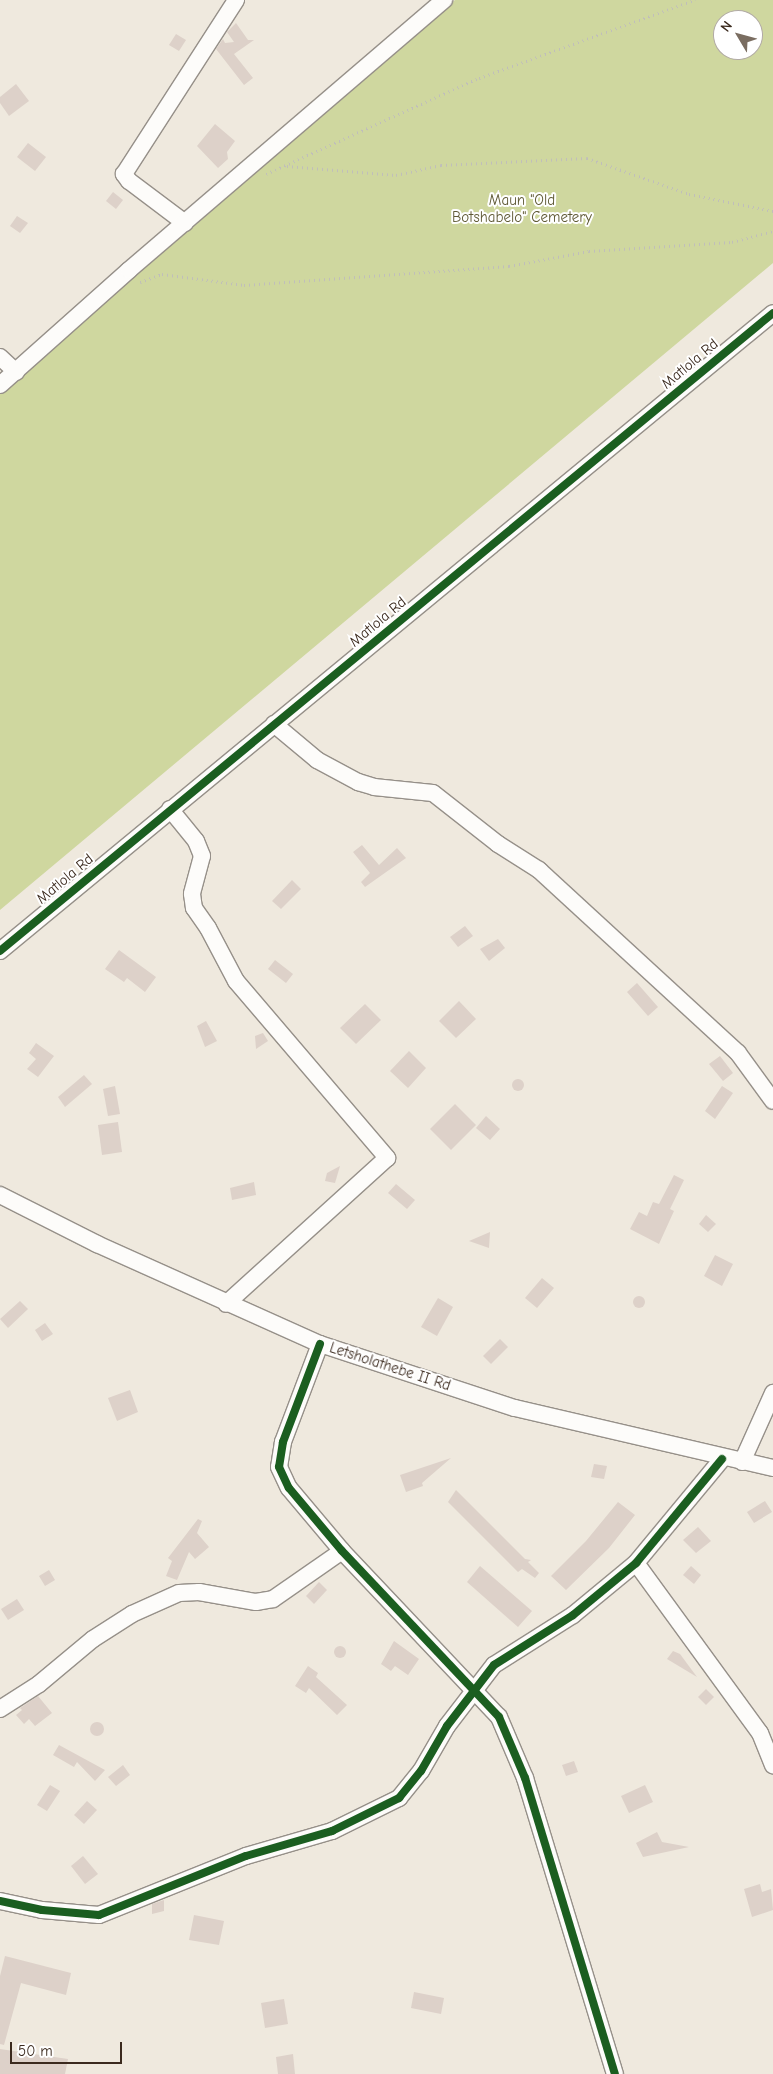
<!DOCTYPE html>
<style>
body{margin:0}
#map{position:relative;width:773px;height:2074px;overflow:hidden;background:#efe9de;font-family:"Comic Neue",sans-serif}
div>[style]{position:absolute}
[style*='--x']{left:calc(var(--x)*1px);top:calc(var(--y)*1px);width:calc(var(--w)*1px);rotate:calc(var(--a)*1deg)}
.green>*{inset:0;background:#cfd79f}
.building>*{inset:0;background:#ddd1c9}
.round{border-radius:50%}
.path>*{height:2.5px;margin-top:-1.25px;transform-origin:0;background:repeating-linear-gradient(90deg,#c0beba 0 1px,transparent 0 5px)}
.roads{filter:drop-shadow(1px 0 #969089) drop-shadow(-1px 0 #969089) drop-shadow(0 1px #969089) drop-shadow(0 -1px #969089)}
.minor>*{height:16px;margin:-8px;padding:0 8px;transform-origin:8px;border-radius:8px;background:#fdfcfa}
.cycleway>*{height:8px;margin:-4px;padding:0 4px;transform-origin:4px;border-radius:4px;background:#1b5e20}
span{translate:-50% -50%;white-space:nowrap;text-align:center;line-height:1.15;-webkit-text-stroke:4px #fff;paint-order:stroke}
.park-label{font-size:15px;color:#5f5935}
.street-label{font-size:15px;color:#3b2a1e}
.north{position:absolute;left:713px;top:10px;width:50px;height:50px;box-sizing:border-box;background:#fff;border:1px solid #b1aaa5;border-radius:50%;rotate:307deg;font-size:14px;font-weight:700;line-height:20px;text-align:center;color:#3b2a1e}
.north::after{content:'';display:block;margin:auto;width:18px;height:22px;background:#7a6d61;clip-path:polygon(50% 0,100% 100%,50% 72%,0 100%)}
.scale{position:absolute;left:10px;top:2042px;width:112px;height:22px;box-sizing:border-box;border:2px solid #3b2a1e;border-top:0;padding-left:6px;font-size:15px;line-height:18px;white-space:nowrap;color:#3b2a1e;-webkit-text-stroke:4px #fff;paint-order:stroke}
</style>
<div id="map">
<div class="green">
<div style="clip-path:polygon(evenodd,455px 0,773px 0,773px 263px,0 910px,0 390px,455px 0,723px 20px,753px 20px,753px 50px,723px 50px,723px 20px)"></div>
</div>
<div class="building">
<div style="clip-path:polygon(236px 23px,248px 40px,254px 40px,234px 54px,253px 78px,244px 85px,216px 49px,223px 39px,225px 43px,234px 42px,227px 32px)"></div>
<div style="clip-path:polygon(176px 34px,186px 40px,179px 51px,169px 45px)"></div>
<div style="clip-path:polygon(16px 84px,29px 101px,9px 116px,0 103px,0 97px)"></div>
<div style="clip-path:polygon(215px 124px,235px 141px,227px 152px,228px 159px,218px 168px,197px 146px)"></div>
<div style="clip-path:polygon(28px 143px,46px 157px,35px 171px,17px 157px)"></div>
<div style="clip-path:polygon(113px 192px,123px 200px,116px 209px,106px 201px)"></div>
<div style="clip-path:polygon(17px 216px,28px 223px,20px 233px,10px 226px)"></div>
<div style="clip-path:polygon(362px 845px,379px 865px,397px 848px,406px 858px,365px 887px,361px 882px,370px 873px,353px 852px)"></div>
<div style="clip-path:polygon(292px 880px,301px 889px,281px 909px,272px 901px)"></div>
<div style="clip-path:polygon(465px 926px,473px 936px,458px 947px,450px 937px)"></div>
<div style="clip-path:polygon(498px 939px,505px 948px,489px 961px,480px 949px)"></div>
<div style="clip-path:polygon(119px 950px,156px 977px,145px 992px,127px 978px,124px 982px,105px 969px)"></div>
<div style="clip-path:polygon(275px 960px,293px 974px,286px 983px,268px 969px)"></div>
<div style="clip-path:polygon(637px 983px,658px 1007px,648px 1016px,627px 992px)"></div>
<div style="clip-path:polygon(459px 1001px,476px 1019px,456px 1038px,439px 1021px)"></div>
<div style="clip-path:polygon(365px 1004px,381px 1020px,356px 1044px,340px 1028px)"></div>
<div style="clip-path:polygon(206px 1021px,217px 1041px,205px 1047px,197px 1026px)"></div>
<div style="clip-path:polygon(263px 1033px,268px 1041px,256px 1049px,255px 1036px)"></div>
<div style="clip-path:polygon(36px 1043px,54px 1056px,38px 1077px,27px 1069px,36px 1059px,29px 1053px)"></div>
<div style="clip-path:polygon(409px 1051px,426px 1068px,408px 1088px,390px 1071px)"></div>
<div style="clip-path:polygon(720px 1056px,733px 1073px,723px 1081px,709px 1064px)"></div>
<div style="clip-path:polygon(84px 1075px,92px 1084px,65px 1107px,58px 1097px)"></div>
<div class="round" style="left:512px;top:1079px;width:12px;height:12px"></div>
<div style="clip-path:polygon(115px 1086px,120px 1114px,108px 1116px,103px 1089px)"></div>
<div style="clip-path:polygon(722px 1086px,733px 1093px,715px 1119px,705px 1111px)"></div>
<div style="clip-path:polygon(455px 1104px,476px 1125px,451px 1150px,430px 1129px)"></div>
<div style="clip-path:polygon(486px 1116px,500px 1129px,490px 1140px,476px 1128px)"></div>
<div style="clip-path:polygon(118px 1122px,122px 1152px,102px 1155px,98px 1125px)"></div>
<div style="clip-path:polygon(340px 1166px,335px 1183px,325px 1181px,327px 1173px)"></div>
<div style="clip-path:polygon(674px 1175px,684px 1180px,670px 1209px,674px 1211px,659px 1244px,630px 1229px,639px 1212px,647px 1216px,653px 1202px,659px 1204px)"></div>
<div style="clip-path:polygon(254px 1182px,256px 1195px,232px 1200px,230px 1188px)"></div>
<div style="clip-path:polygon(396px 1184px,415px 1200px,407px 1209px,388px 1193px)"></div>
<div style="clip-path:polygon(706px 1215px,716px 1224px,708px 1232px,699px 1224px)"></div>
<div style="clip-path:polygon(490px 1232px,489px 1248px,469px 1241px)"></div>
<div style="clip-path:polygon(715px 1255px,733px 1264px,722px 1286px,704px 1276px)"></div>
<div style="clip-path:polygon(542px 1278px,554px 1288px,537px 1308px,525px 1298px)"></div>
<div class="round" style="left:633px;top:1296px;width:12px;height:12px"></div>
<div style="clip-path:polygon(438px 1298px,453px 1307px,437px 1336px,421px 1327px)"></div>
<div style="clip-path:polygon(20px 1301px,28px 1309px,8px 1328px,0 1319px)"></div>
<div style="clip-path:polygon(45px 1323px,53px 1334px,42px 1341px,35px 1330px)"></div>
<div style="clip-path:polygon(500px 1339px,508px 1347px,491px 1364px,483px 1356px)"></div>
<div style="clip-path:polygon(130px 1390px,138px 1412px,117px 1421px,108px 1398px)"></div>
<div style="clip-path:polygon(451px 1458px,422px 1483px,423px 1486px,406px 1492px,400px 1475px)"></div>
<div style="clip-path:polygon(594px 1464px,607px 1466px,604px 1479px,591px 1477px)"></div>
<div style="clip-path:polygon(456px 1490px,525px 1559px,531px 1560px,528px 1562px,539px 1573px,535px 1578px,522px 1569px,518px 1572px,448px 1502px)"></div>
<div style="clip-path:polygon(765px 1501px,772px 1512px,754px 1523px,747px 1512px)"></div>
<div style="clip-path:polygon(618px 1502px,635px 1515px,609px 1548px,566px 1590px,551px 1576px,586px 1541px)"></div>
<div style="clip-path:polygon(198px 1519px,202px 1521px,197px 1533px,209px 1547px,195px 1559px,189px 1552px,177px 1580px,166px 1576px,172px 1561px,168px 1558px)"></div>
<div style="clip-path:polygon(698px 1527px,711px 1541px,696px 1553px,683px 1540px)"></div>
<div style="clip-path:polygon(480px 1566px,532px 1611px,518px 1627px,467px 1582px)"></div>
<div style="clip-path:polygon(691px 1566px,701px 1575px,694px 1584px,683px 1575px)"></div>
<div style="clip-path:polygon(49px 1570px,55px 1580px,45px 1586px,39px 1576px)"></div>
<div style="clip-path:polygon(319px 1582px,327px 1590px,314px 1604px,306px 1596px)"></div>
<div style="clip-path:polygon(17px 1599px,24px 1610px,8px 1620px,1px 1609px)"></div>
<div style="clip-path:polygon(394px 1641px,419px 1659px,408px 1675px,395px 1666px,391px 1671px,381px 1664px)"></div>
<div class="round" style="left:334px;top:1646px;width:12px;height:12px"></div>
<div style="clip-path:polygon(673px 1651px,680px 1654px,697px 1677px,667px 1659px)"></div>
<div style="clip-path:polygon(308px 1666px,318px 1673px,316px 1677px,347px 1705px,337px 1715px,309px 1688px,306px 1693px,295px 1686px)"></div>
<div style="clip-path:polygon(706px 1689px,714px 1697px,706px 1705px,698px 1697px)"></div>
<div style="clip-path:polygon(38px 1696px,52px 1713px,35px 1726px,29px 1719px,24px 1724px,16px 1715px,22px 1710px,20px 1708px)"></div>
<div class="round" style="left:90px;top:1722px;width:14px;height:14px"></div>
<div style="clip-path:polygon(59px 1745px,70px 1751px,105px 1770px,95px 1781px,77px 1762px,74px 1767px,53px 1755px)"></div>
<div style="clip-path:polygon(574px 1761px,578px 1772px,566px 1776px,562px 1765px)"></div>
<div style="clip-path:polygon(123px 1765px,130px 1775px,116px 1786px,108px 1777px)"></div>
<div style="clip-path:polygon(50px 1785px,60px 1791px,47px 1811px,37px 1805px)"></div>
<div style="clip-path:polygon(645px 1785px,653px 1802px,629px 1813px,621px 1796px)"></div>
<div style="clip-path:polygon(87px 1801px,97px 1810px,84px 1824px,74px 1815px)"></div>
<div style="clip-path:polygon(657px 1832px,662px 1842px,689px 1847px,643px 1857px,636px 1843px)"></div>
<div style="clip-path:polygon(83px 1856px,98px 1874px,85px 1884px,71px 1866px)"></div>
<div style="clip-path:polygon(760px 1884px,762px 1892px,771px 1889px,773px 1910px,752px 1917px,744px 1889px)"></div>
<div style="clip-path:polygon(164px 1900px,164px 1911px,152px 1914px,152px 1904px)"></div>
<div style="clip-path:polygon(194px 1915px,224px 1921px,219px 1945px,189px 1940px)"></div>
<div style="clip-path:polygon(5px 1956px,71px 1973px,66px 1995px,21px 1983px,4px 2045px,0 2044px,0 1976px)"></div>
<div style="clip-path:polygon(414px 1992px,444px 1998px,441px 2014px,411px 2008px)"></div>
<div style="clip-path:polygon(284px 1999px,288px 2024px,265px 2028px,261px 2003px)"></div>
<div style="clip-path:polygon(0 2049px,68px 2059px,65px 2074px,0 2074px)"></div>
<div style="clip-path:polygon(293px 2054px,295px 2074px,278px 2074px,276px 2057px)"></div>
</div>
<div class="path">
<div style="--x:287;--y:166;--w:109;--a:4.7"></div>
<div style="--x:396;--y:175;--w:46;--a:-12.5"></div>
<div style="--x:441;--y:165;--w:146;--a:-2.7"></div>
<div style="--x:587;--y:158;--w:108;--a:19.4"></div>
<div style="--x:689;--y:194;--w:86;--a:11.4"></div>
<div style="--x:266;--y:174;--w:234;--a:-24.3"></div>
<div style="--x:479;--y:78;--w:230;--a:-19.9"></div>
<div style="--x:140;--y:282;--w:23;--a:-20"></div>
<div style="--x:162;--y:274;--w:83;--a:7.6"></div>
<div style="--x:244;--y:285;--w:266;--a:-4.1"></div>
<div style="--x:509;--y:266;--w:81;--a:-10.6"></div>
<div style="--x:589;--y:251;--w:143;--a:-3.6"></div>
<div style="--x:732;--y:242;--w:42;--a:-15"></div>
</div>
<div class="roads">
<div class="minor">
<div style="--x:185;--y:223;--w:70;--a:-143.1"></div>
<div style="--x:129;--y:181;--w:9;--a:-126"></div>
<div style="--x:124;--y:174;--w:207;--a:-57.2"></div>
<div style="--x:0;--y:357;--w:22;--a:43"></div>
<div style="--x:0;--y:385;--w:173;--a:-41.7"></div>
<div style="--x:129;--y:270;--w:415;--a:-40.6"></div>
<div style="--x:274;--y:724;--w:56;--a:39.9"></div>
<div style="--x:317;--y:760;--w:47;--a:28.2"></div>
<div style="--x:358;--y:782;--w:17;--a:17"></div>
<div style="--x:374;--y:787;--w:59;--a:5.8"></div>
<div style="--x:433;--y:793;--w:83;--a:38.1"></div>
<div style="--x:498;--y:844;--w:49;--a:32.4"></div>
<div style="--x:539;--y:870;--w:270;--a:42.6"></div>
<div style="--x:738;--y:1053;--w:59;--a:53.9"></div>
<div style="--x:170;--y:809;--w:41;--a:50.9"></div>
<div style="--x:196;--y:841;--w:16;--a:68"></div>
<div style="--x:202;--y:856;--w:39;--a:105"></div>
<div style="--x:192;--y:894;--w:14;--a:82"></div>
<div style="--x:194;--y:908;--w:24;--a:55"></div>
<div style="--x:208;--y:928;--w:60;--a:62.2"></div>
<div style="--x:236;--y:981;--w:233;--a:49.5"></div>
<div style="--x:387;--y:1158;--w:217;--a:137.8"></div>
<div style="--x:0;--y:951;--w:1002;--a:-39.53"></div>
<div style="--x:0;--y:1195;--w:109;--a:26.8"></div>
<div style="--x:97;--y:1244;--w:244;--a:24.2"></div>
<div style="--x:320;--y:1344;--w:205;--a:18.2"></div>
<div style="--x:515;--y:1408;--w:265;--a:13.1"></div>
<div style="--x:320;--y:1344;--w:105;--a:110.7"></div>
<div style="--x:283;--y:1442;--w:25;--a:99"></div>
<div style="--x:279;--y:1467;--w:23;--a:65"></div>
<div style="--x:289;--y:1488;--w:82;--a:49.9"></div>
<div style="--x:342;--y:1551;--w:228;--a:46.6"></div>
<div style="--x:499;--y:1717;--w:66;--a:66.9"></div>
<div style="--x:525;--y:1778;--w:309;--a:73.1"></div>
<div style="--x:742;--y:1462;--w:76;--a:-65.8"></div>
<div style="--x:636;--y:1563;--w:210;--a:53.9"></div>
<div style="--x:760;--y:1733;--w:35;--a:68"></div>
<div style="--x:0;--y:1709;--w:46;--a:-32.7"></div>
<div style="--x:39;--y:1684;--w:70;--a:-39.8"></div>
<div style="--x:93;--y:1639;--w:46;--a:-32.7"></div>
<div style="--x:132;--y:1614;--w:51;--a:-24.1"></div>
<div style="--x:179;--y:1593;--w:20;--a:-3"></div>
<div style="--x:199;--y:1592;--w:58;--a:10"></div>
<div style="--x:256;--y:1602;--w:17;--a:-10"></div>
<div style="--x:273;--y:1599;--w:84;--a:-34.8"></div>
<div style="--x:0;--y:1901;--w:43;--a:12.1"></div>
<div style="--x:42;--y:1910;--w:57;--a:5"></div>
<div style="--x:99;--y:1915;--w:158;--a:-21.9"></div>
<div style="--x:246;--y:1856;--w:90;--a:-16.2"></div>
<div style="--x:332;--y:1831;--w:75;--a:-26.2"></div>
<div style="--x:399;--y:1798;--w:35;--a:-51"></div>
<div style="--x:421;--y:1771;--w:52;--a:-60"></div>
<div style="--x:447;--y:1726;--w:77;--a:-52.4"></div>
<div style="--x:494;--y:1665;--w:93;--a:-32.3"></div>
<div style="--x:573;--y:1615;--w:82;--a:-39.5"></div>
<div style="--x:636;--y:1563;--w:135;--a:-50.4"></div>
</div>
</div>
<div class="cycleway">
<div style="--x:0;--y:951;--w:1002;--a:-39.53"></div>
<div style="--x:320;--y:1344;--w:105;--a:110.7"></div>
<div style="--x:283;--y:1442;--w:25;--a:99"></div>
<div style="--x:279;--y:1467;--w:23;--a:65"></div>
<div style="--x:289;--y:1488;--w:82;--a:49.9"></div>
<div style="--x:342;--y:1551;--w:228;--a:46.6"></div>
<div style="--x:499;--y:1717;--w:66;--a:66.9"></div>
<div style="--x:525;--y:1778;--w:309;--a:73.1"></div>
<div style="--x:0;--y:1901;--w:43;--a:12.1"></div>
<div style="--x:42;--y:1910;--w:57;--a:5"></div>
<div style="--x:99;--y:1915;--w:158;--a:-21.9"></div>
<div style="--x:246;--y:1856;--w:90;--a:-16.2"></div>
<div style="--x:332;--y:1831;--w:75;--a:-26.2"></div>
<div style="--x:399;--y:1798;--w:35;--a:-51"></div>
<div style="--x:421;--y:1771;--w:52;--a:-60"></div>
<div style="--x:447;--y:1726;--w:77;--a:-52.4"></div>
<div style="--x:494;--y:1665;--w:93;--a:-32.3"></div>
<div style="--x:573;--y:1615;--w:82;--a:-39.5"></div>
<div style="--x:636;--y:1563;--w:135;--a:-50.4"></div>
</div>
<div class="park-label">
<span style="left:522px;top:209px">Maun "Old<br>Botshabelo" Cemetery</span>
</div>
<div class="street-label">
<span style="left:690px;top:364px;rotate:-40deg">Matlola Rd</span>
<span style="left:378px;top:622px;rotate:-40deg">Matlola Rd</span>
<span style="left:65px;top:879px;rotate:-40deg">Matlola Rd</span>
<span style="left:390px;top:1367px;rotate:18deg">Letsholathebe II Rd</span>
</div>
<div class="north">N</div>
<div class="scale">50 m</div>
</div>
